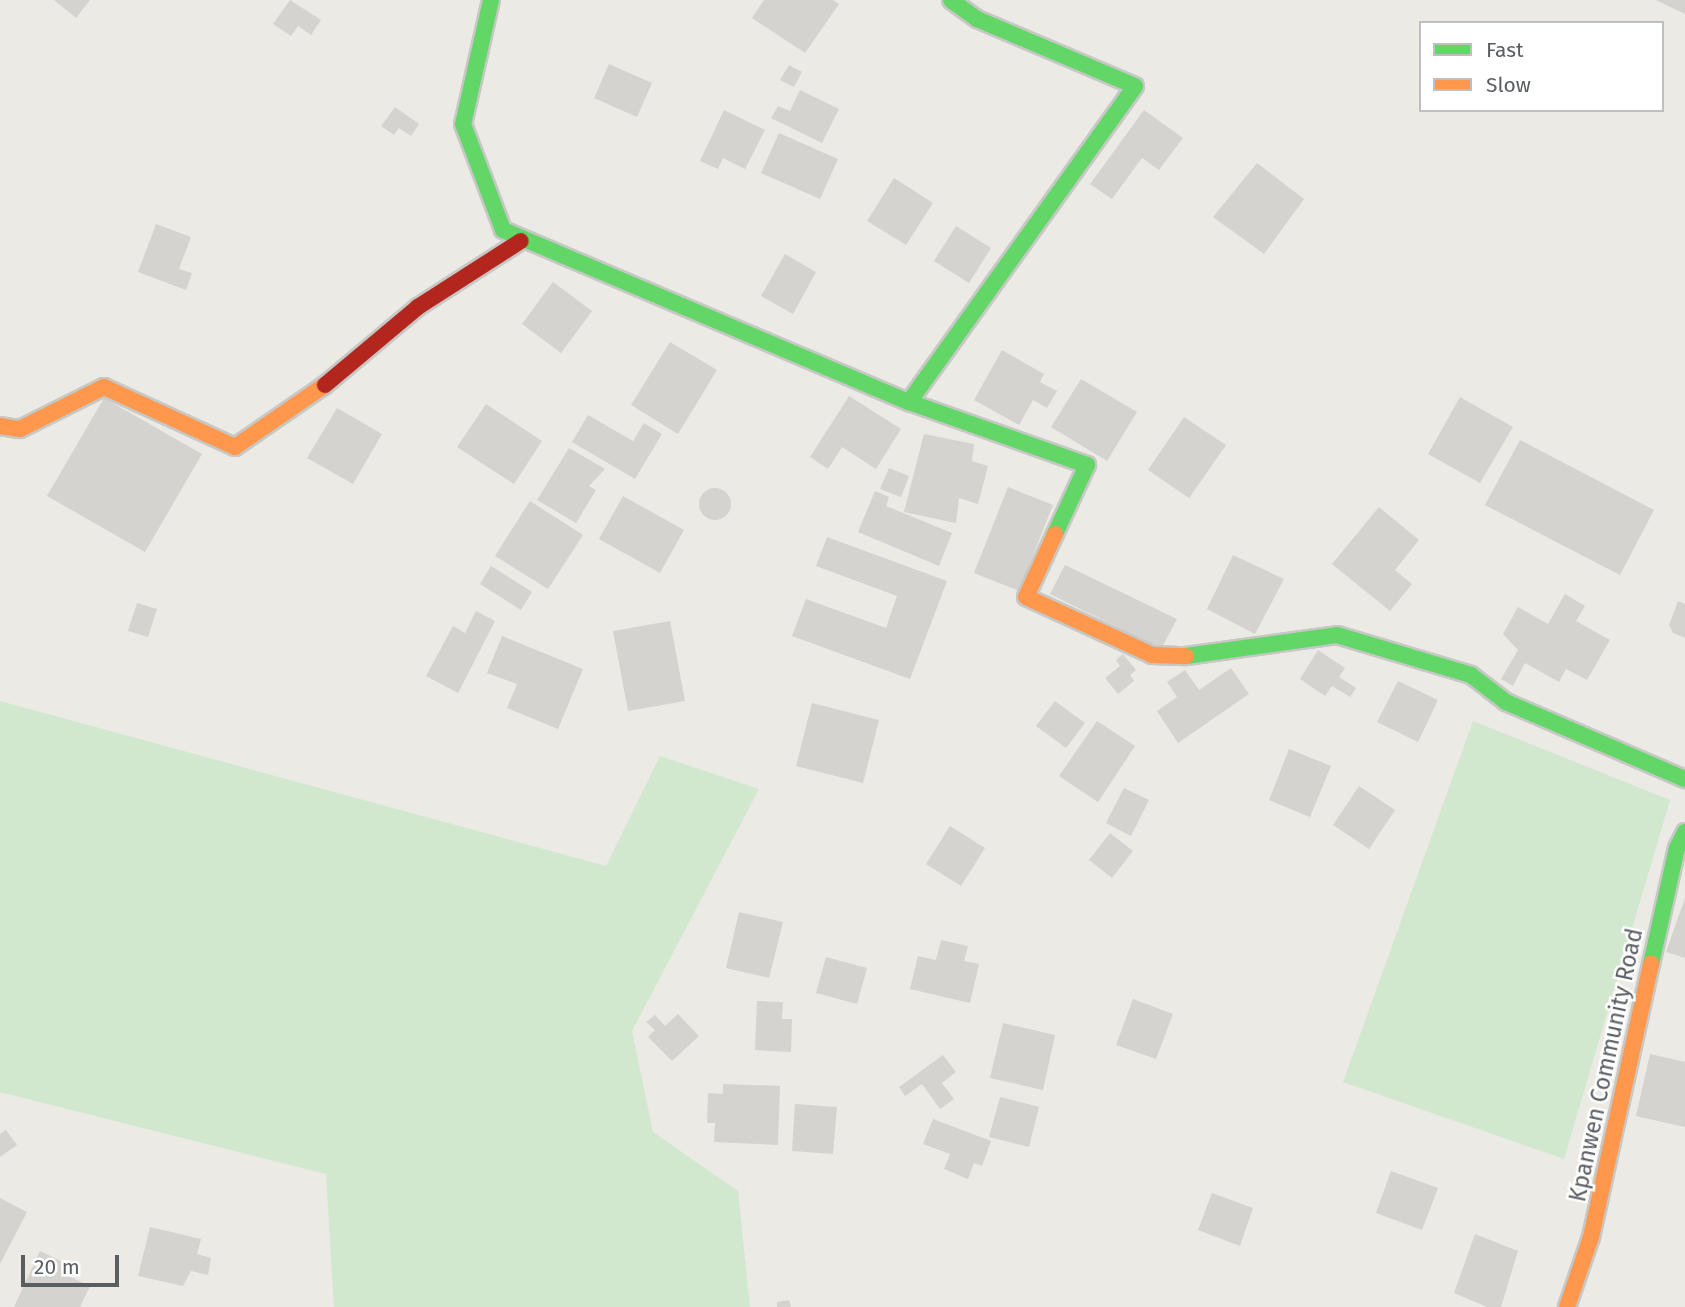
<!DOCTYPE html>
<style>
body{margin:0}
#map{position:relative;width:1685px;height:1307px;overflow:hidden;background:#ebeae4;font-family:"Fira Sans",sans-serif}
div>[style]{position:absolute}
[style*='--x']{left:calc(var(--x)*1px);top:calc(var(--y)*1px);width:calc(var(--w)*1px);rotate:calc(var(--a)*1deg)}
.green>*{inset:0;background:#d1e8ce}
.building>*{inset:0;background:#d4d3cf}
.round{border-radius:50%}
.roads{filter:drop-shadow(2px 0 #c7c8c6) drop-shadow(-2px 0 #c7c8c6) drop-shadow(0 2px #c7c8c6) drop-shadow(0 -2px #c7c8c6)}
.fast>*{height:16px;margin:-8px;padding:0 8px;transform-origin:8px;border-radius:8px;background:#63d668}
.slow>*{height:16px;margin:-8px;padding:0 8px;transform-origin:8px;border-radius:8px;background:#ff974d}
.jam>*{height:16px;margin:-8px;padding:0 8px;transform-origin:8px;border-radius:8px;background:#b3261e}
span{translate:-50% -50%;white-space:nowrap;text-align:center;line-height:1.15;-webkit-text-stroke:5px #fff;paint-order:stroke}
.street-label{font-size:23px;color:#5a5e63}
.legend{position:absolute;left:1419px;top:21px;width:245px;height:91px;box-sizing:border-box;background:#fff;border:2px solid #bdbfc1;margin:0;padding:9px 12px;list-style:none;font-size:21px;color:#5a5e63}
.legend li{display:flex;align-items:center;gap:14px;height:35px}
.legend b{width:35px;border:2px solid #bdbfc1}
.scale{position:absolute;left:21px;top:1255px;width:98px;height:32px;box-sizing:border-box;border:4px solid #5a5e63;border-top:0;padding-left:9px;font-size:21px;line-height:24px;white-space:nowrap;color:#5a5e63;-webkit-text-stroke:5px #fff;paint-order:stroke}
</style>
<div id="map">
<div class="green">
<div style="clip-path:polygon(0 701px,606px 866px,660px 756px,759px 789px,632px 1031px,653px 1132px,738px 1191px,750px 1307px,334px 1307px,326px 1174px,0 1092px)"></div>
<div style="clip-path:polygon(1473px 721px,1670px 800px,1564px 1159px,1343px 1082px)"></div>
</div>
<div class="building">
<div style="clip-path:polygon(54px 0,90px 0,76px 18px)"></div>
<div style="clip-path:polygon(290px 0,321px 20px,311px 35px,298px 26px,291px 36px,273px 24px)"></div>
<div style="clip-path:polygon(764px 0,833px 0,839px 4px,805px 53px,752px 18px)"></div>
<div style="clip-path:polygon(1656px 0,1685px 0,1685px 14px)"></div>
<div style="clip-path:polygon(609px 64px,652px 83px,637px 117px,594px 98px)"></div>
<div style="clip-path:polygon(789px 65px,802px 72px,794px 87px,780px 80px)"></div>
<div style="clip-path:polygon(800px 90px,839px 109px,822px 143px,771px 118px,778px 106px,790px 111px)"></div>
<div style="clip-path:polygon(395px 107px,419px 124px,411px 136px,399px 128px,394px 135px,381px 126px)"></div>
<div style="clip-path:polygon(724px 110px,765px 130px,745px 169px,723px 158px,718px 169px,700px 161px)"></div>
<div style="clip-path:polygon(1144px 110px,1183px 138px,1159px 170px,1142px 158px,1112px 199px,1090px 184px)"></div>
<div style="clip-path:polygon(779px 133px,838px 159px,820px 199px,761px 173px)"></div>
<div style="clip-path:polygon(1257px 163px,1304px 199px,1264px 254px,1213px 217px)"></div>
<div style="clip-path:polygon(894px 178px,933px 203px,906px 245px,867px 221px)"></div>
<div style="clip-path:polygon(156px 224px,191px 237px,179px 269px,192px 273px,186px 290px,138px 272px)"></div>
<div style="clip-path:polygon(956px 226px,991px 248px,969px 283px,934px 261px)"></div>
<div style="clip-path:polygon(785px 254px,816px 272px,793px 314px,761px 296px)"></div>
<div style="clip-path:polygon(553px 282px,592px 311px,561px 353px,522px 324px)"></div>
<div style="clip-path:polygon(670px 342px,717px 370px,678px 434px,631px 405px)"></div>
<div style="clip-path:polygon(1002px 350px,1044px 374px,1040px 382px,1057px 391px,1047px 408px,1033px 400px,1019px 425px,974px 400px)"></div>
<div style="clip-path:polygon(1081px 379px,1137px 412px,1107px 461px,1051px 427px)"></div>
<div style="clip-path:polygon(849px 396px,901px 429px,876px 469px,842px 447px,828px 469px,810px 457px)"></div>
<div style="clip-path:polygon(1460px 397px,1513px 427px,1480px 483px,1428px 454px)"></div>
<div style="clip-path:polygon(104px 398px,202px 454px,145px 552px,47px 496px)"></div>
<div style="clip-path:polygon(486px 404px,542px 441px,514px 484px,457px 447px)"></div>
<div style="clip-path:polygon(337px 408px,382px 434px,353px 484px,307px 458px)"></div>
<div style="clip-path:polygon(588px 415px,633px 441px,644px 423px,662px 434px,635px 479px,572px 442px)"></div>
<div style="clip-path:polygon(1184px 417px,1226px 445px,1189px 498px,1148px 470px)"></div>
<div style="clip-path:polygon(924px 434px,974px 444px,972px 461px,988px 466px,978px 504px,959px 498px,956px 523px,904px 512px)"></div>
<div style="clip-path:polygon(1520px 440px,1654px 510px,1620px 575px,1485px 505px)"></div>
<div style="clip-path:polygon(569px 448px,605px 469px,589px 486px,596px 490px,576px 523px,537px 500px)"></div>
<div style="clip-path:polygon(889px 468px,909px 476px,901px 497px,880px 489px)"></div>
<div style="clip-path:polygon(1008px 487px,1053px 505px,1019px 591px,974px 573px)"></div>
<div class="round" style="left:699px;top:488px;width:32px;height:32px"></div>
<div style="clip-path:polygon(875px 491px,889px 497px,886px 506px,952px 533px,939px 566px,858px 532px)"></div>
<div style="clip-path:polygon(623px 496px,684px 530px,660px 573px,599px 539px)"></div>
<div style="clip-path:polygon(530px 501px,583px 535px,548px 589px,495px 556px)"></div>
<div style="clip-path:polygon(1379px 507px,1419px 540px,1395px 570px,1412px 584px,1390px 611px,1332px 564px)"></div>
<div style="clip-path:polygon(827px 537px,947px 581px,910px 679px,792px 636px,806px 599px,886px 628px,897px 596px,816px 566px)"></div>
<div style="clip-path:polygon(1233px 555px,1284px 579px,1255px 634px,1207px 609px)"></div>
<div style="clip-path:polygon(1065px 565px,1177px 619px,1161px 649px,1050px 594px)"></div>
<div style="clip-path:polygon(491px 566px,532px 592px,521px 610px,480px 584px)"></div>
<div style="clip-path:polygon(1565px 594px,1585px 606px,1576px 621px,1610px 640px,1587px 680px,1566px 669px,1559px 682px,1525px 663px,1513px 686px,1501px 679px,1518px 650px,1503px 634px,1518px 607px,1548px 624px)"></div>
<div style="clip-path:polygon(1678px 601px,1685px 604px,1685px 638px,1673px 633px,1669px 625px)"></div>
<div style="clip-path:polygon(137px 603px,157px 609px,148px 637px,128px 631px)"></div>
<div style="clip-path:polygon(476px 611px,495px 621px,458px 693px,426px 676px,453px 626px,465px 633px)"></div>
<div style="clip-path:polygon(670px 621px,685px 701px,628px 711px,613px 631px)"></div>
<div style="clip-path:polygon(502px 636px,583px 669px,558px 729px,507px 708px,517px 684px,487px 673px)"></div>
<div style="clip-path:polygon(1318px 650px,1345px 668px,1339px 677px,1356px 688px,1350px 697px,1332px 686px,1325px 696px,1300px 679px)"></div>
<div style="clip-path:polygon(1123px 654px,1136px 670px,1130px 675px,1134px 681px,1118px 694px,1105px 678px,1120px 666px,1116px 660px)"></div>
<div style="clip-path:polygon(1231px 668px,1249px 694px,1178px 743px,1157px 711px,1177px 697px,1167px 682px,1185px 670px,1199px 690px)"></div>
<div style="clip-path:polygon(1398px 681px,1438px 700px,1418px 742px,1377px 722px)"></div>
<div style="clip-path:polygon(1055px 701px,1085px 723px,1066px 748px,1036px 726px)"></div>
<div style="clip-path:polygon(812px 703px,879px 720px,863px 783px,796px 766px)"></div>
<div style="clip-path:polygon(1097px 721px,1135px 746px,1098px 802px,1059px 776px)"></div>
<div style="clip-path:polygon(1289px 749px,1331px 766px,1310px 817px,1269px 800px)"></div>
<div style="clip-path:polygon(1359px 786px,1395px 810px,1369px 849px,1333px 825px)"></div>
<div style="clip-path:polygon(1124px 788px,1149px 800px,1131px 836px,1106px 823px)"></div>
<div style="clip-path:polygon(950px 826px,985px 848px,961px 886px,926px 864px)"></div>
<div style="clip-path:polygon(1110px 833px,1133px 851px,1112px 878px,1089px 860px)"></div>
<div style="clip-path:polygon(1685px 898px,1685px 958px,1666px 952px)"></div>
<div style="clip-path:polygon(739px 912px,783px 922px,769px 978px,726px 968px)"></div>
<div style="clip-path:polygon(941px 940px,968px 946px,964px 961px,979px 964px,970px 1003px,910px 989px,918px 956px,936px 960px)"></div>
<div style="clip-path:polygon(826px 957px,867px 968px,857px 1004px,816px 993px)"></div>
<div style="clip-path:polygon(1133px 999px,1173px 1014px,1156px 1059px,1116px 1045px)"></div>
<div style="clip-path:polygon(757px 1001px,783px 1002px,782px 1019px,792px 1019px,791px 1052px,755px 1050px)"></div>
<div style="clip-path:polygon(678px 1014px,699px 1036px,672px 1061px,648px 1037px,655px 1030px,646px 1022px,655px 1015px,665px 1026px)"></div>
<div style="clip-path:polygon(1003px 1023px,1055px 1035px,1043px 1090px,990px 1078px)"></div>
<div style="clip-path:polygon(1650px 1054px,1685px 1062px,1685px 1127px,1636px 1116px)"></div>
<div style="clip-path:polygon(943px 1055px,956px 1072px,942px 1083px,954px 1099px,940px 1109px,922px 1084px,905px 1096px,899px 1087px)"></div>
<div style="clip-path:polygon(723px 1084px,780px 1086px,778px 1145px,714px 1142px,715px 1123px,707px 1123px,708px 1093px,723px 1094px)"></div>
<div style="clip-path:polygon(1000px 1097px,1039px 1107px,1029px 1147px,989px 1137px)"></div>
<div style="clip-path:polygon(795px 1104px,837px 1107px,833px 1154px,792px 1151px)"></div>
<div style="clip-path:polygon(933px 1119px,991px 1141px,982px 1166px,974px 1163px,968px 1179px,944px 1169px,950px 1154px,923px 1144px)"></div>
<div style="clip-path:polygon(6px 1130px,17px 1145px,0 1157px,0 1134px)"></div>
<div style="clip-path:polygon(1391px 1171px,1438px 1188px,1422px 1230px,1376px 1213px)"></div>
<div style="clip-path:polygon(1212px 1193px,1253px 1208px,1240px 1246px,1198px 1230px)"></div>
<div style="clip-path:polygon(0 1198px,27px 1212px,0 1264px)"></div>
<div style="clip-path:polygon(150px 1227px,201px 1239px,197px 1254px,211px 1258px,208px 1275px,191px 1271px,183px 1286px,138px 1276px)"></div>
<div style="clip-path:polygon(1475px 1234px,1518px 1251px,1501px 1307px,1487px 1307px,1454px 1293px)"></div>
<div style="clip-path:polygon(40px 1251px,67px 1264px,62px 1273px,90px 1286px,80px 1307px,14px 1307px)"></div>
<div style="clip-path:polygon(789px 1300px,791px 1307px,777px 1307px,777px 1302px)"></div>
</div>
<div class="roads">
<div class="fast">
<div style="--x:491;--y:0;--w:127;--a:102.7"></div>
<div style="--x:463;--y:124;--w:113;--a:69.3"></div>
<div style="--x:503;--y:230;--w:441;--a:23"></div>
<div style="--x:909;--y:402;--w:189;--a:19.5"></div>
<div style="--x:1087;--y:465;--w:76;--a:114.9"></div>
<div style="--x:909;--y:402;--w:388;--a:-54.4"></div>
<div style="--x:1135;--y:86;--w:172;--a:-157"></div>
<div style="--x:977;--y:19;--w:32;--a:-144"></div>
<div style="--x:1186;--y:656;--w:152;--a:-7.9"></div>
<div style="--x:1337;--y:635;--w:140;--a:16.6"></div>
<div style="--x:1471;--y:675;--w:44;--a:37.6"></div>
<div style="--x:1506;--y:702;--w:195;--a:23.3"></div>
<div style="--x:1651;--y:964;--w:119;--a:-77.4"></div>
<div style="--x:1677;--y:848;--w:18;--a:-63"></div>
</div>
<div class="slow">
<div style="--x:0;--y:426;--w:20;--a:9"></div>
<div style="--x:20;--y:429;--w:94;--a:-26.6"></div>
<div style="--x:104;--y:387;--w:144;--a:24.6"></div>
<div style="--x:235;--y:447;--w:109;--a:-34.6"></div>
<div style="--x:1055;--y:534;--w:69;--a:114.7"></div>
<div style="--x:1026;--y:597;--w:139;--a:24.7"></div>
<div style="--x:1152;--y:655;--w:34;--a:2"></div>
<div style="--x:1567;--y:1307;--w:74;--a:-71.1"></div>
<div style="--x:1591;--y:1237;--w:280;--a:-77.6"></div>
</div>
<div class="jam">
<div style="--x:325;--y:385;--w:121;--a:-40"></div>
<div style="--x:418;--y:307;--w:122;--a:-32.7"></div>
</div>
</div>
<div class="street-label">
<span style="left:1606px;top:1065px;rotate:-78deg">Kpanwen Community Road</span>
</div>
<ul class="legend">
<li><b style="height:9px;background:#63d668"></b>Fast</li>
<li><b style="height:9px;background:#ff974d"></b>Slow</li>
</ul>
<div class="scale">20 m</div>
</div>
